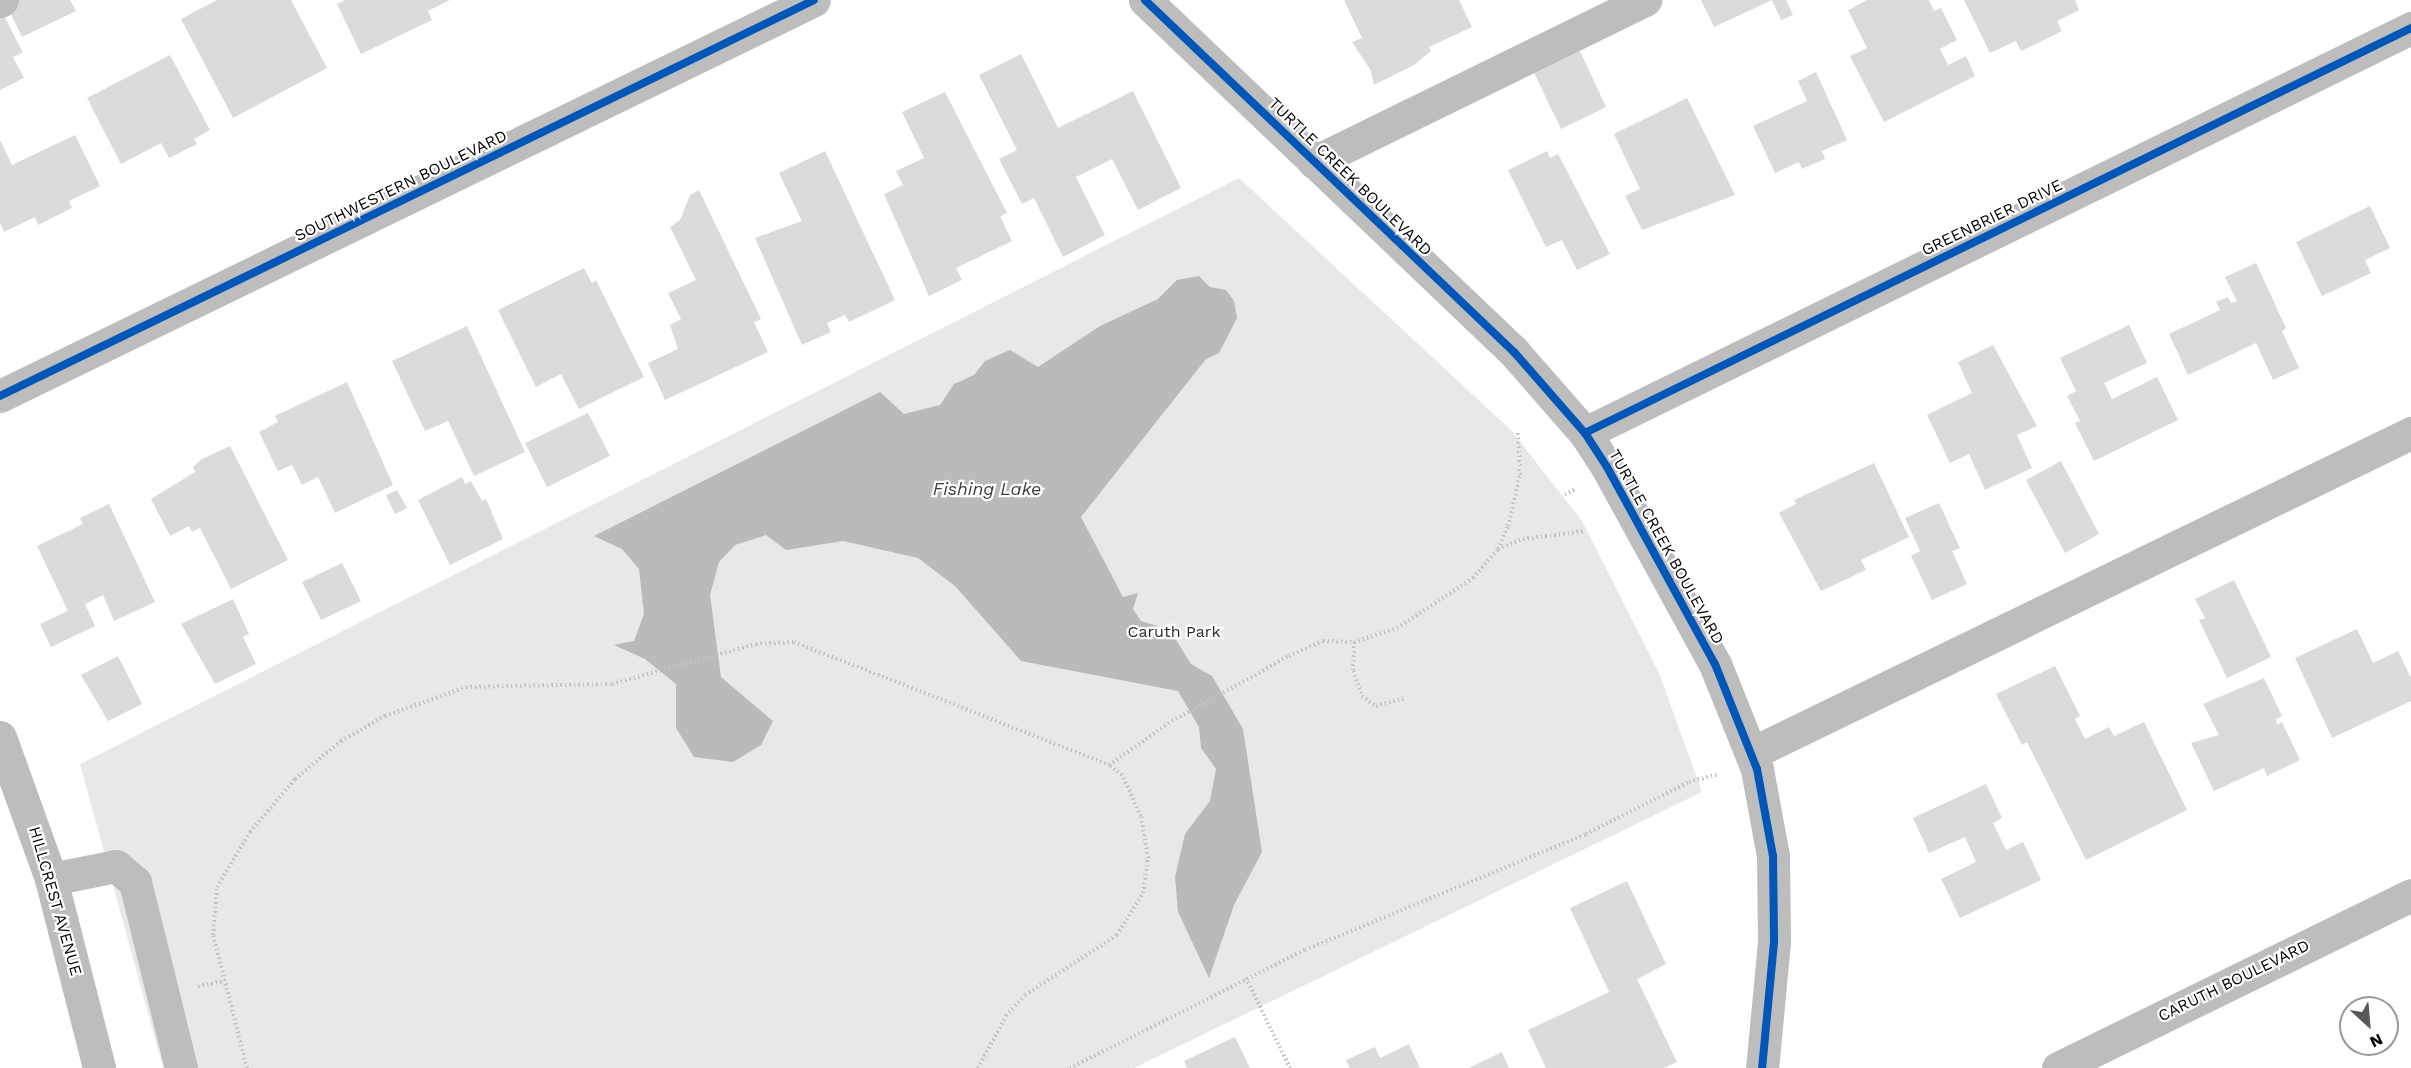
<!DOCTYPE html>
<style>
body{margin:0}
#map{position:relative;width:2411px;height:1068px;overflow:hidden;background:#fff;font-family:"Work Sans",sans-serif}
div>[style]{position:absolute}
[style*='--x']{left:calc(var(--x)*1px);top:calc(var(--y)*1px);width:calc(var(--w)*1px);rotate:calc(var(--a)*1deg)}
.green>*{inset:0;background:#e8e8e8}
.water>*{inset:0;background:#bababa}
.building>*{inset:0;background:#dbdbdb}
.path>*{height:4px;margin-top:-2px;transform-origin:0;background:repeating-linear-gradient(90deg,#c2c2c2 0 1.5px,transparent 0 4.5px)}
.minor>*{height:33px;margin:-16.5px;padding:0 16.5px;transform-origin:16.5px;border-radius:16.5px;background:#bdbdbd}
.cycleway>*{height:8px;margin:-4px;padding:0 4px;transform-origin:4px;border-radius:4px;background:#0057b8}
span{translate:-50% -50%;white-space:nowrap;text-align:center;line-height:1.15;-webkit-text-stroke:4.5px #fff;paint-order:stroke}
.street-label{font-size:16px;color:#000}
.park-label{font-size:16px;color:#2c2c2c}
.water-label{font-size:18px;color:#3d3d3d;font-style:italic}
.north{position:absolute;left:2339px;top:996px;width:60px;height:60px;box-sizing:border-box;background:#fff;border:2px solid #999;border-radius:50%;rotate:154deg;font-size:16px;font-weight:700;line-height:24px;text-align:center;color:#000}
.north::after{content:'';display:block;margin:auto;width:21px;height:27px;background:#595959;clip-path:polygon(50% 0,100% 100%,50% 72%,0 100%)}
</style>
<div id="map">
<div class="green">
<div style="clip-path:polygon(1239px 178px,1511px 430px,1582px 521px,1659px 673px,1702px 792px,1134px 1068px,163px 1068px,80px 764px)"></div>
</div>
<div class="water">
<div style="clip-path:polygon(1199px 276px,1210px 287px,1226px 290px,1234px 301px,1237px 318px,1219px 353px,1206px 359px,1081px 517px,1123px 597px,1138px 593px,1133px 609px,1141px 621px,1170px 630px,1191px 664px,1212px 676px,1243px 729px,1262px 852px,1234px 905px,1209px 978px,1178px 912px,1175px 877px,1185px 834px,1210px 801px,1216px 769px,1201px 748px,1199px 727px,1178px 691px,1021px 661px,955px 586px,918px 558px,843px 541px,786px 550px,766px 535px,735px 545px,719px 562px,710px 595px,721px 677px,773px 721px,761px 745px,733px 762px,694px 757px,676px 728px,676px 684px,645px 659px,614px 645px,634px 641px,644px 614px,639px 569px,622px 549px,594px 536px,880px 392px,904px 414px,940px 405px,954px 384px,974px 375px,985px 361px,1010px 350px,1038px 367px,1100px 326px,1158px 299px,1177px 280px)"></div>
</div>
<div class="building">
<div style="clip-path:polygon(9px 0,70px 0,76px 11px,22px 37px,5px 2px)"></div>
<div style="clip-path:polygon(217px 0,291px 0,327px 68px,233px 118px,181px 19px)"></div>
<div style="clip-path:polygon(345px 0,450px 0,428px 11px,432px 20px,361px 54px,337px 4px)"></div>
<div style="clip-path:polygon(1344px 0,1459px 0,1472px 27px,1429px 47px,1431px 51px,1414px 65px,1374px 85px,1371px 71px,1352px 42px,1362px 38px)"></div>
<div style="clip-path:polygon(1701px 0,1786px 0,1793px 15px,1781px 20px,1772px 0,1714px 27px)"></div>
<div style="clip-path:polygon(1867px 0,1929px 0,1934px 11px,1941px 8px,1957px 40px,1940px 49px,1948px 65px,1966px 56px,1975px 76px,1884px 122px,1850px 56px,1867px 48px,1848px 10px)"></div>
<div style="clip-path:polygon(1964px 0,2075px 0,2079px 10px,2057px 21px,2062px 31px,2021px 51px,2016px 41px,1990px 53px)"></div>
<div style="clip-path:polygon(0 8px,23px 53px,13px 57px,24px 78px,0 90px)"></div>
<div style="clip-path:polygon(1580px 51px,1606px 107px,1561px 129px,1534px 73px)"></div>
<div style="clip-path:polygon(1021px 54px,1058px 128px,1133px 91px,1181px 188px,1138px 210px,1112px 159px,1076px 177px,1105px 235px,1063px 257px,1034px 198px,1022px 204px,999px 159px,1017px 150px,979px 75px)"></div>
<div style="clip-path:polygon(170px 55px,210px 130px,194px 139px,197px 144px,169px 158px,161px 143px,121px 164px,87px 98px)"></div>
<div style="clip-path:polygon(1816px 72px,1847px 140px,1822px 151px,1825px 159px,1802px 169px,1799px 162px,1775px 173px,1753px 126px,1807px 101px,1798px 81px)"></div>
<div style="clip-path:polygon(945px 92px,1007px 213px,1000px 216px,1012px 241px,956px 268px,962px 280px,929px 296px,884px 194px,903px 185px,896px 171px,924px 158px,902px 112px)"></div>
<div style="clip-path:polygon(1687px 98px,1735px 195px,1642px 230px,1625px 196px,1640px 189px,1614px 134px)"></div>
<div style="clip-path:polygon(75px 135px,100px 186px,69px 201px,72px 208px,38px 225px,35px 217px,4px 232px,0 223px,0 140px,12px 165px)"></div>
<div style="clip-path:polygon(825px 151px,895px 300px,849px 322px,845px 315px,827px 323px,831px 332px,802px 345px,755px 238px,802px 221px,779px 173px)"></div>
<div style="clip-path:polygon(1547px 151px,1550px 158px,1558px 154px,1610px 254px,1577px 270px,1562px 240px,1546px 247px,1508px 170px)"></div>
<div style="clip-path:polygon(699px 190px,761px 319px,754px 322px,768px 352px,665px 400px,648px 363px,678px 349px,670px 325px,681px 319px,668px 293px,696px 280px,670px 227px,680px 220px,690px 195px)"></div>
<div style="clip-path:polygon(2370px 206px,2390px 248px,2365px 260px,2371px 273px,2322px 296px,2296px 242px)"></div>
<div style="clip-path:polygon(2256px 263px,2286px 328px,2282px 331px,2299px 368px,2273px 380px,2256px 343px,2188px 375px,2169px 334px,2220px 310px,2216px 302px,2228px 297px,2231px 303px,2237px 301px,2225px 277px)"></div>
<div style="clip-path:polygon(584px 268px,592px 283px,596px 280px,644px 377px,579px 409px,561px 374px,536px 387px,498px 310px)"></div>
<div style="clip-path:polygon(2129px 325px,2147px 363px,2104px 383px,2112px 399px,2157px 377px,2178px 420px,2094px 461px,2075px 423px,2080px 421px,2067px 396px,2076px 391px,2060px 358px)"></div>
<div style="clip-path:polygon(467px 326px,525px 452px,474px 476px,448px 421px,425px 431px,392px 361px)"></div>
<div style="clip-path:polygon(1993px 345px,2037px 426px,2017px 435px,2032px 468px,1985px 490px,1969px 454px,1950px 463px,1927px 415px,1972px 393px,1958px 362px)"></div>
<div style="clip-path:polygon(347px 382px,393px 485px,335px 513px,318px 477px,302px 485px,292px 465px,278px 471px,259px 432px,278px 422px,275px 416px)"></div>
<div style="clip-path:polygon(588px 413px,610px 456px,547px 487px,525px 443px)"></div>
<div style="clip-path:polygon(230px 446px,288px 560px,231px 589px,200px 528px,192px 532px,189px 526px,170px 536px,151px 499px,195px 472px,193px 467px,202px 459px)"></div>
<div style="clip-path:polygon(2061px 461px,2099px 534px,2065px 553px,2026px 480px)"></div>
<div style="clip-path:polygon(1874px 463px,1909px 537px,1861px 560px,1866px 570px,1821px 591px,1779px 513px,1796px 504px,1794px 500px)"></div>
<div style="clip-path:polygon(462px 477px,465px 484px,471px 481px,482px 501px,486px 499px,503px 539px,450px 565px,418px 500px)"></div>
<div style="clip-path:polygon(397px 490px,407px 508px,395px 514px,386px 495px)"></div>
<div style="clip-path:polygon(1939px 503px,1960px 548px,1952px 551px,1967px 584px,1932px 600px,1911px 556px,1920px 551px,1905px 518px)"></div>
<div style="clip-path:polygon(109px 504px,155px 602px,114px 621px,103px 595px,85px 604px,95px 626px,51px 647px,40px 624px,68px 611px,37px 546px,83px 524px,80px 518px)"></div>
<div style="clip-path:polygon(342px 563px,361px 601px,321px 620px,302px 582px)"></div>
<div style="clip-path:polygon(2234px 580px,2271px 657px,2227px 678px,2199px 620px,2205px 618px,2195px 599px)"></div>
<div style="clip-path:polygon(233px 599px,249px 634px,243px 637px,256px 664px,215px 684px,181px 624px)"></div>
<div style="clip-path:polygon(2357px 629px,2373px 663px,2398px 651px,2411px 678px,2411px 701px,2332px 738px,2295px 658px)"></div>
<div style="clip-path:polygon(118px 656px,142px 704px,108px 721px,81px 675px)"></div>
<div style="clip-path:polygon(2055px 666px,2080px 716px,2075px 719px,2085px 739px,2109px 727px,2114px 736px,2144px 722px,2187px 810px,2086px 860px,2027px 742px,2022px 745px,1996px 694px)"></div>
<div style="clip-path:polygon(2264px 678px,2282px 716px,2276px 719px,2277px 725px,2282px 722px,2300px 760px,2267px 776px,2264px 768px,2214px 791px,2191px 743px,2219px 735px,2203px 704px)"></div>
<div style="clip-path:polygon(1986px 784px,2002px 818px,1993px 823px,2006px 850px,2023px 842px,2041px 880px,1960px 918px,1941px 879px,1976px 862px,1965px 837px,1929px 853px,1913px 818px)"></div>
<div style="clip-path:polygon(1627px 881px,1666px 964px,1637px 979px,1677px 1062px,1664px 1068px,1546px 1068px,1528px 1030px,1609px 992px,1570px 908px)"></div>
<div style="clip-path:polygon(1235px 1037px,1250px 1068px,1187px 1068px,1184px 1061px)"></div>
<div style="clip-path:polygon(1409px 1044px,1420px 1068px,1350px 1068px,1346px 1060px,1375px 1047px,1380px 1058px)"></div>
<div style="clip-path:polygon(1502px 1052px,1509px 1068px,1469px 1068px)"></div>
</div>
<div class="path">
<div style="--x:1565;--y:495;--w:12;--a:-31"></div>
<div style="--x:1498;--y:549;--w:27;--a:-22"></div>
<div style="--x:1523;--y:539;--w:62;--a:-7.5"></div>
<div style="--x:1354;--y:642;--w:29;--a:92"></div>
<div style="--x:1353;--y:671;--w:27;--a:70"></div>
<div style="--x:1362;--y:696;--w:17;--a:36"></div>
<div style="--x:1376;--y:706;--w:30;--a:-15"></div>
<div style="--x:1246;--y:978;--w:100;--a:63.9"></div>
<div style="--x:198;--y:986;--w:26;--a:-11"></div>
<div style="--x:247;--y:1068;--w:137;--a:-104.3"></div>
<div style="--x:213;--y:935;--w:48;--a:-85.2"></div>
<div style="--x:217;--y:887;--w:64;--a:-59"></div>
<div style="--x:250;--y:832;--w:70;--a:-49.7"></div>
<div style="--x:295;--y:779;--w:60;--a:-39.6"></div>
<div style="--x:341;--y:741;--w:51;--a:-29.6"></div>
<div style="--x:385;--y:716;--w:86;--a:-19.7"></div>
<div style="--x:466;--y:687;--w:146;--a:-1.2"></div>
<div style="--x:612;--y:684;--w:149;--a:-15.5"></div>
<div style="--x:756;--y:644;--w:38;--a:-3"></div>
<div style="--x:794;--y:642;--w:338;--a:21.3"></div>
<div style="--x:1109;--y:765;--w:77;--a:-34.9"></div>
<div style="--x:1172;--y:721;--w:134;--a:-29.1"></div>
<div style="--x:1289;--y:656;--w:37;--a:-24"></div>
<div style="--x:1323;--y:641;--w:31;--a:2"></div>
<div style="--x:1354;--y:642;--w:45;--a:-18"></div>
<div style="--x:1397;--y:628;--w:91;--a:-33.3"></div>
<div style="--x:1473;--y:578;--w:38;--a:-49"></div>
<div style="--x:1498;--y:549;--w:25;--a:-67"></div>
<div style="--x:1508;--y:526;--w:52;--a:-76.8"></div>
<div style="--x:1520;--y:475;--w:43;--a:-92.7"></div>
<div style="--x:978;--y:1068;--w:59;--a:-61.7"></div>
<div style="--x:1006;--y:1016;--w:28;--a:-48"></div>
<div style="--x:1025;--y:995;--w:110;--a:-33.1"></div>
<div style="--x:1117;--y:935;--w:49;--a:-58.2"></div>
<div style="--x:1143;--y:893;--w:35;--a:-82"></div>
<div style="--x:1148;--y:858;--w:43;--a:-99.5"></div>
<div style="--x:1141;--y:816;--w:45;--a:-114.9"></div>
<div style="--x:1122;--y:775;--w:16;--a:-142"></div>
<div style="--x:1070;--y:1068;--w:263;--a:-26.7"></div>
<div style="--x:1305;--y:950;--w:304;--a:-22.4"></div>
<div style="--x:1586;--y:834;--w:115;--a:-26.8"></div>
<div style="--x:1689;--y:782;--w:30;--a:-15"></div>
</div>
<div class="minor">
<div style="--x:1145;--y:0;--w:510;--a:43.65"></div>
<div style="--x:1514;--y:352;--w:108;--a:48.8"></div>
<div style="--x:1585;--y:433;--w:40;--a:57.1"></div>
<div style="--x:1607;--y:467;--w:225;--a:61.3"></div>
<div style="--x:1715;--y:664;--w:113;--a:68.2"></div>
<div style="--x:1757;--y:769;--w:88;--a:79.6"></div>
<div style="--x:1773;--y:856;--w:86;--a:89.3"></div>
<div style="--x:1774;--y:942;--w:127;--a:95.4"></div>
<div style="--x:0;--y:1;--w:2;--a:-27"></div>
<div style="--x:1314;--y:162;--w:369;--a:-26.1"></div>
<div style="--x:0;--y:396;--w:905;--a:-25.94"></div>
<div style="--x:1585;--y:433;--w:920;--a:-26.12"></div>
<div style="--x:0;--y:737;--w:151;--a:70.2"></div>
<div style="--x:51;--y:879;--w:195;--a:75.7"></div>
<div style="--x:1752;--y:753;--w:733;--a:-25.9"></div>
<div style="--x:51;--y:879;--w:66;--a:-11.3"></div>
<div style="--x:116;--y:866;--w:25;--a:40"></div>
<div style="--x:135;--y:882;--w:192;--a:76.1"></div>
<div style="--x:2058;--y:1068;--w:393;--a:-26.1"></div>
</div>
<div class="cycleway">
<div style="--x:1145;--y:0;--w:510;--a:43.65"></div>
<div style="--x:1514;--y:352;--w:108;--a:48.8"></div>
<div style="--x:1585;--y:433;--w:40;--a:57.1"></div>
<div style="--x:1607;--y:467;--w:225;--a:61.3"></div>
<div style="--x:1715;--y:664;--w:113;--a:68.2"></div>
<div style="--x:1757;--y:769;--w:88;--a:79.6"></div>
<div style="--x:1773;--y:856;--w:86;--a:89.3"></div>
<div style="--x:1774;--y:942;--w:127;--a:95.4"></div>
<div style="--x:0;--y:396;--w:905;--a:-25.94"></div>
<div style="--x:1585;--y:433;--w:920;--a:-26.12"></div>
</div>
<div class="street-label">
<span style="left:1350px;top:177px;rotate:44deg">TURTLE CREEK BOULEVARD</span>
<span style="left:401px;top:186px;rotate:-26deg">SOUTHWESTERN BOULEVARD</span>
<span style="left:1992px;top:218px;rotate:-26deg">GREENBRIER DRIVE</span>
<span style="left:1666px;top:547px;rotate:61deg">TURTLE CREEK BOULEVARD</span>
<span style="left:55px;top:901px;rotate:74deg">HILLCREST AVENUE</span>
<span style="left:2234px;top:981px;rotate:-26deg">CARUTH BOULEVARD</span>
</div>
<div class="park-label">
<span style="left:1174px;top:632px">Caruth Park</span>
</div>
<div class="water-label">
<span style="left:987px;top:489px">Fishing Lake</span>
</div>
<div class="north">N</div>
</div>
